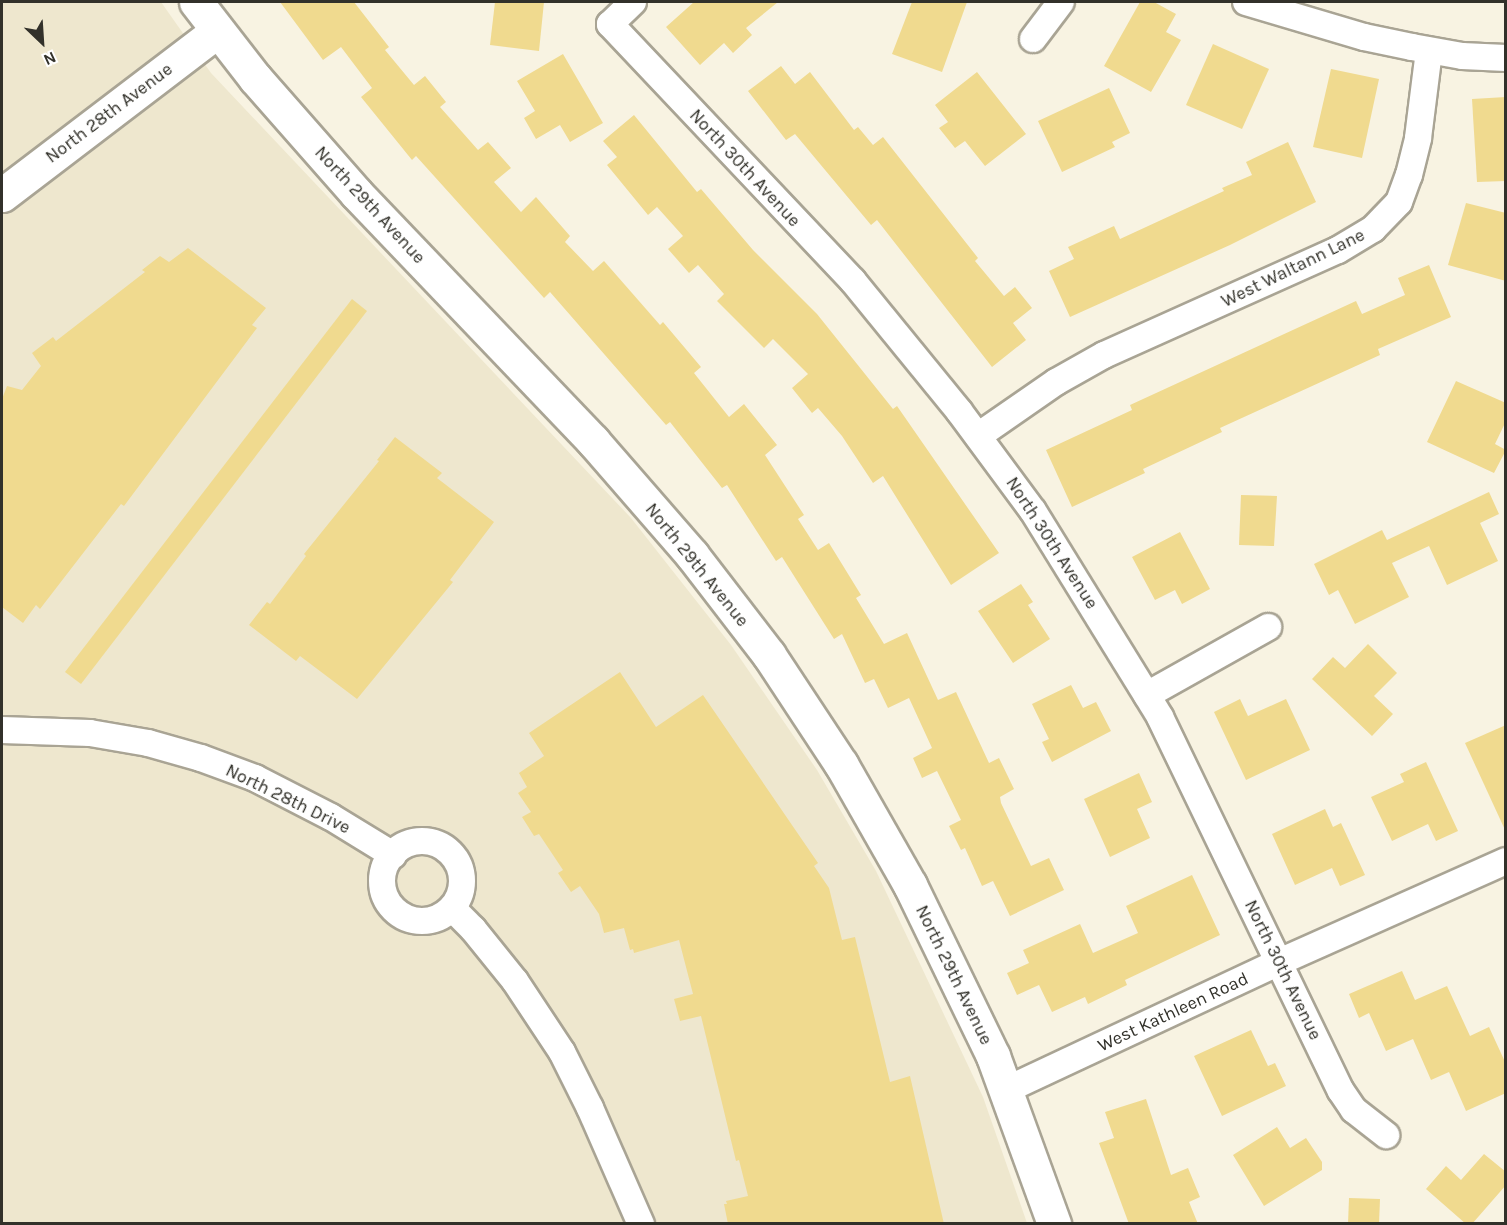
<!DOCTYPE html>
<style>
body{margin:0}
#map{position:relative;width:1507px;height:1225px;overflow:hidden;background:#f8f3e2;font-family:Karla,sans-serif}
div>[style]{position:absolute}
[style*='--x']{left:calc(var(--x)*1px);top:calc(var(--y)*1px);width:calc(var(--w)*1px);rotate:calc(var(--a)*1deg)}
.built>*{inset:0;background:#eee7ce}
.building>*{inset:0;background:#f0da8f}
.roads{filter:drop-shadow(2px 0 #a9a494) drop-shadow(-2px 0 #a9a494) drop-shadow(0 2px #a9a494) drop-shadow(0 -2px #a9a494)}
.street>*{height:26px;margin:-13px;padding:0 13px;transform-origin:13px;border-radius:13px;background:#fff}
.street>.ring{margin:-13px;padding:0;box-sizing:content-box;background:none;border:26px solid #fff;border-radius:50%}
.secondary>*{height:33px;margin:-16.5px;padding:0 16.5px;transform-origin:16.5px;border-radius:16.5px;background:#fff}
span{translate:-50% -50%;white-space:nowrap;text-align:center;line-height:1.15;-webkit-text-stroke:6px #fff;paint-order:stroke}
.street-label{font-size:18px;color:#32312a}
.frame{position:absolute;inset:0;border:3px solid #32312a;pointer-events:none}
.north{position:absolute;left:12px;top:12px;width:60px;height:60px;-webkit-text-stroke:4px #fff;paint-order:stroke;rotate:155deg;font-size:16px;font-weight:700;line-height:24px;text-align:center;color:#32312a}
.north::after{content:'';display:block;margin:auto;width:21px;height:27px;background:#32312a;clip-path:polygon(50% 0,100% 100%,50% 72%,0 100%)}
</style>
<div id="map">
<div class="built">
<div style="clip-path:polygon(2px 2px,161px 2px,211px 73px,631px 518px,731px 645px,817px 770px,876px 871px,983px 1097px,1027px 1223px,2px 1224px)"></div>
</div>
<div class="building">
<div style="clip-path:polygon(280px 2px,354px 2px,389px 47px,385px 50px,414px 85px,425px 76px,446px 102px,440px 107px,478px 150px,488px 142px,511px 168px,494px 182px,521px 212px,536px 197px,570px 236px,565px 242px,593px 271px,604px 261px,660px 325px,663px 322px,701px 367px,694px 373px,729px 417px,744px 404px,777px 445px,765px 455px,804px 515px,798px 519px,818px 550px,829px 543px,861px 595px,856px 598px,884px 644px,907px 633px,938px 700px,956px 692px,989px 763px,999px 758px,1014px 789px,1000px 797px,1001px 803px,1031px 866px,1049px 858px,1064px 890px,1010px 916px,993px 881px,982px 886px,965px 848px,961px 850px,949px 826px,961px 820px,937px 771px,922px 778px,913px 758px,932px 748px,909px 698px,888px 708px,874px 679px,865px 683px,842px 634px,834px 639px,782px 557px,776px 561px,727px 485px,722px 488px,670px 422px,666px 425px,550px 292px,544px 298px,416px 156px,412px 160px,361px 97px,372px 88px,341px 47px,323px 60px)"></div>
<div style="clip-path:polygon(495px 2px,544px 2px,539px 51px,490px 45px)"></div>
<div style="clip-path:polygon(694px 2px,778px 2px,746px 28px,752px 35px,733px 53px,724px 43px,700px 65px,666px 27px)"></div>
<div style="clip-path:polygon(912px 2px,967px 2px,942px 72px,892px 54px)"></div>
<div style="clip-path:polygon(1140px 2px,1154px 2px,1176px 14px,1166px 32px,1181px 40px,1151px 92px,1104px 66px)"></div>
<div style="clip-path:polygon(1213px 44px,1269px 69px,1242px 129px,1186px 105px)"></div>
<div style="clip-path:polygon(563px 54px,603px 123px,570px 142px,560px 125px,536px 139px,524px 118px,535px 111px,517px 81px)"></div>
<div style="clip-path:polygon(781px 66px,795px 84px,810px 72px,854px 130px,858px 127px,873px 145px,883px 137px,978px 258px,975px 261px,1004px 296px,1015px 287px,1032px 308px,1013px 323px,1026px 340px,992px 367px,877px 220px,871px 225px,795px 134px,786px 140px,748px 91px)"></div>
<div style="clip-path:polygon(1331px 69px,1379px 79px,1362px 158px,1313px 147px)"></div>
<div style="clip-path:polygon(977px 72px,1026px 134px,985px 166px,965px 141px,955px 148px,939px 128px,948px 122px,935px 105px)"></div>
<div style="clip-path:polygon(1109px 88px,1130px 133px,1112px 142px,1115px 147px,1062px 172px,1038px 121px)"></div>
<div style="clip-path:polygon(1506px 97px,1506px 181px,1477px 182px,1472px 99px)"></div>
<div style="clip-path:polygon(634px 115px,697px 192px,701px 189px,753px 250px,817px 314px,893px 409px,897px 406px,999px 553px,951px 585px,883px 476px,873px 483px,842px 436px,818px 408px,812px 413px,792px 388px,808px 374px,773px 339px,764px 348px,717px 301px,724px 294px,698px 265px,689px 273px,668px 249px,683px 236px,657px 207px,648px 215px,607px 165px,617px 157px,603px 141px)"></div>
<div style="clip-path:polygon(1288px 142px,1316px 202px,1230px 245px,1070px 317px,1049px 271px,1074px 259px,1068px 247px,1114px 226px,1120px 239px,1224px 191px,1222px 188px,1252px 175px,1246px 162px)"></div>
<div style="clip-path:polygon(1466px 203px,1506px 213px,1506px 281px,1448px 265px)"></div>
<div style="clip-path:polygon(188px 248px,266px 308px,252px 325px,257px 328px,124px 506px,121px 504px,40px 609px,36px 605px,23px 623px,2px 607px,2px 399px,7px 386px,22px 390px,41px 366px,32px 353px,53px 337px,56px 341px,145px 272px,142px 270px,160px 256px,169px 262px)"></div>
<div style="clip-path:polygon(1429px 265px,1451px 317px,1378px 349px,1380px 355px,1220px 428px,1222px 432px,1143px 469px,1145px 473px,1072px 507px,1046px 450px,1132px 410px,1130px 405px,1356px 301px,1362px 314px,1405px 295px,1398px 278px)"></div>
<div style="clip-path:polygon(352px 299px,367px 311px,81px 684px,65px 672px)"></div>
<div style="clip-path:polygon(1456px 381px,1506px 403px,1506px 421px,1495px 444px,1506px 450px,1494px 473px,1427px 442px)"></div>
<div style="clip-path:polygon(395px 437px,442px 473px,437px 478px,494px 522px,450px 580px,453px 582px,357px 699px,300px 656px,296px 661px,249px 625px,267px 602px,270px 604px,306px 556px,304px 554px,379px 461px,377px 460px)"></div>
<div style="clip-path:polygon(1489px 492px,1499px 514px,1480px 523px,1498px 561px,1447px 585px,1429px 546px,1392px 563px,1409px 597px,1355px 624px,1338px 590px,1329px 595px,1314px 564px,1382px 530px,1387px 540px)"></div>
<div style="clip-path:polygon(1241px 495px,1277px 496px,1274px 546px,1239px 545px)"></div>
<div style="clip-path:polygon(1180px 532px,1210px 589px,1182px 604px,1175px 590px,1155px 600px,1132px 557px)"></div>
<div style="clip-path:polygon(1021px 584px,1033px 602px,1028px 605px,1050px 639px,1013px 663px,978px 611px)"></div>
<div style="clip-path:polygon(1368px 644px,1397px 673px,1374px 696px,1393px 714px,1372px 736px,1312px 679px,1333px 657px,1345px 668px)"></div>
<div style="clip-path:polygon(620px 672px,656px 727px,703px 695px,818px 863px,814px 866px,829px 888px,842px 940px,855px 937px,890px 1082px,910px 1076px,944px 1224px,728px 1224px,724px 1204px,727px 1204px,726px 1201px,748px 1196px,739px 1160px,736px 1161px,701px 1016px,680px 1021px,674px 999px,693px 994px,679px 940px,634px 953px,633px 949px,630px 950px,624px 928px,604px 933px,599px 914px,580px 886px,571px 892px,558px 873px,563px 870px,539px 834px,534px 836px,522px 817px,531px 812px,518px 793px,527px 787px,519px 773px,544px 756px,529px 733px)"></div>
<div style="clip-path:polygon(1071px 685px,1083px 708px,1096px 702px,1111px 731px,1052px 762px,1042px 742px,1049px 739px,1032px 704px)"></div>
<div style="clip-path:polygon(1240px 699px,1248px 716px,1286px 699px,1310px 750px,1246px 780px,1214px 712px)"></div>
<div style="clip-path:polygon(1506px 725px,1506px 832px,1465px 743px)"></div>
<div style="clip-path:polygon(1426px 762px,1458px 831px,1436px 841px,1428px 824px,1392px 841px,1371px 797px,1404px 782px,1400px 774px)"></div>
<div style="clip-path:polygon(1139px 773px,1152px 802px,1137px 809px,1150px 838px,1110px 857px,1084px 799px)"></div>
<div style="clip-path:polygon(1325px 809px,1333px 827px,1341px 823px,1365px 875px,1340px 886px,1332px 868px,1295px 885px,1272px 834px)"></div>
<div style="clip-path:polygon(1192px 875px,1220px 935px,1125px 980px,1127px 985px,1088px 1004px,1085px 997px,1052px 1012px,1039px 985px,1017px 995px,1007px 973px,1029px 963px,1023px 950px,1080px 924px,1093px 953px,1138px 933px,1126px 906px)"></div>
<div style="clip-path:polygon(1402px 971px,1415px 1000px,1447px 986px,1470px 1036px,1489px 1027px,1506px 1064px,1506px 1093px,1466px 1111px,1449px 1072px,1431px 1080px,1413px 1039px,1386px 1051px,1369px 1013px,1359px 1018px,1349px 994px)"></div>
<div style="clip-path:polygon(1251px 1030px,1268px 1066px,1275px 1063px,1286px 1086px,1222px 1116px,1194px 1056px)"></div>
<div style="clip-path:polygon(1146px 1099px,1171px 1175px,1188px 1168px,1200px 1197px,1189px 1202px,1198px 1224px,1129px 1224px,1099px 1143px,1114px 1138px,1105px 1112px)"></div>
<div style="clip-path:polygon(1277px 1127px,1290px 1148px,1306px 1138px,1322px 1162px,1322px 1170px,1264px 1206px,1233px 1155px)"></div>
<div style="clip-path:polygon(1484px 1154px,1506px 1172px,1506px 1185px,1472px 1224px,1466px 1224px,1426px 1189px,1446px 1166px,1461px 1180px)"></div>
<div style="clip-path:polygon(1349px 1198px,1380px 1199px,1379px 1224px,1348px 1224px)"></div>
</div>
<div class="roads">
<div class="street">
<div style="--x:633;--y:2;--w:32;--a:136"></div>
<div style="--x:610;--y:24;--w:354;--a:46.6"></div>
<div style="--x:853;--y:281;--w:168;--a:50.8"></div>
<div style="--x:959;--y:411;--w:124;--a:53.5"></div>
<div style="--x:1033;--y:511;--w:242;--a:58.3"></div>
<div style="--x:1160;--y:717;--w:415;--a:64.2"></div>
<div style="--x:1341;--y:1091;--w:23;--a:56"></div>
<div style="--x:1354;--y:1110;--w:41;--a:38"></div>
<div style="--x:1246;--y:2;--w:123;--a:16.5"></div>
<div style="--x:1364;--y:37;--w:49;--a:11.8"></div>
<div style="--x:1412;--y:47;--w:51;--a:10.2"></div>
<div style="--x:1462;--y:56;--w:44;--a:2.6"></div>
<div style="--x:1033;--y:39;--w:46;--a:-52.9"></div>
<div style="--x:978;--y:436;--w:95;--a:-34.7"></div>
<div style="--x:1056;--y:382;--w:55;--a:-29.4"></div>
<div style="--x:1104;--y:355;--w:256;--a:-24.2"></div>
<div style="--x:1338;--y:250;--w:41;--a:-31"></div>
<div style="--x:1373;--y:229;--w:37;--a:-46"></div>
<div style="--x:1399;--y:202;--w:29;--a:-70"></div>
<div style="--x:1409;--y:175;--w:38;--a:-76"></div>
<div style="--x:1418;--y:138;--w:88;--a:-82.8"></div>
<div style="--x:1147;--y:695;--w:139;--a:-29.3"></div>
<div style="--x:2;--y:730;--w:88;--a:2"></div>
<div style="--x:90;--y:733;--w:59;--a:9.8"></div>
<div style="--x:148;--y:743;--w:55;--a:15.8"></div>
<div style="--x:201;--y:758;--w:58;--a:20.3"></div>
<div style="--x:255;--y:778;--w:85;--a:27.2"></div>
<div style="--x:331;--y:817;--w:73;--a:31.5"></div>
<div class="ring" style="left:382px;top:841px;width:54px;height:54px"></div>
<div style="--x:452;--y:908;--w:30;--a:45"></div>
<div style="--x:473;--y:929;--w:67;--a:51.1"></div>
<div style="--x:515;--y:981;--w:85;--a:56.5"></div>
<div style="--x:562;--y:1052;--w:63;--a:63.4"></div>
<div style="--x:590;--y:1108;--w:127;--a:66.3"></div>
<div style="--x:1006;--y:1090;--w:302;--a:-25.1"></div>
<div style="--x:1279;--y:962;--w:248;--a:-24"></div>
</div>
<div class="secondary">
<div style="--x:196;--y:2;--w:96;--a:52.2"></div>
<div style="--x:255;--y:78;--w:154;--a:48.7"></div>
<div style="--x:357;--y:194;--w:342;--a:46.3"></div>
<div style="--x:593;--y:441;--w:151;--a:49"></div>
<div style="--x:692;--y:555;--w:126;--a:52.4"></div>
<div style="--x:769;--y:655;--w:131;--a:56.6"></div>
<div style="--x:841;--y:764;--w:139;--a:60.3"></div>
<div style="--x:910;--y:885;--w:190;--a:64.1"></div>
<div style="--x:993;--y:1056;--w:179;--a:70"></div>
<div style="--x:2;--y:195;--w:270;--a:-37.3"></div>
</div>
</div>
<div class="street-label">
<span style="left:109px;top:113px;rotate:-37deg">North 28th Avenue</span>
<span style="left:745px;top:168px;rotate:47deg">North 30th Avenue</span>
<span style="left:370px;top:205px;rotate:47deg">North 29th Avenue</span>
<span style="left:1293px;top:268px;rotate:-26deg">West Waltann Lane</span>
<span style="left:1052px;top:543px;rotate:57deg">North 30th Avenue</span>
<span style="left:697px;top:565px;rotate:51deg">North 29th Avenue</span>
<span style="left:288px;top:799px;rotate:26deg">North 28th Drive</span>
<span style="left:1283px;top:970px;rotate:64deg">North 30th Avenue</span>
<span style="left:954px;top:975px;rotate:64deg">North 29th Avenue</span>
<span style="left:1173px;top:1012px;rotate:-25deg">West Kathleen Road</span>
</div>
<div class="frame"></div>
<div class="north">N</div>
</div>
